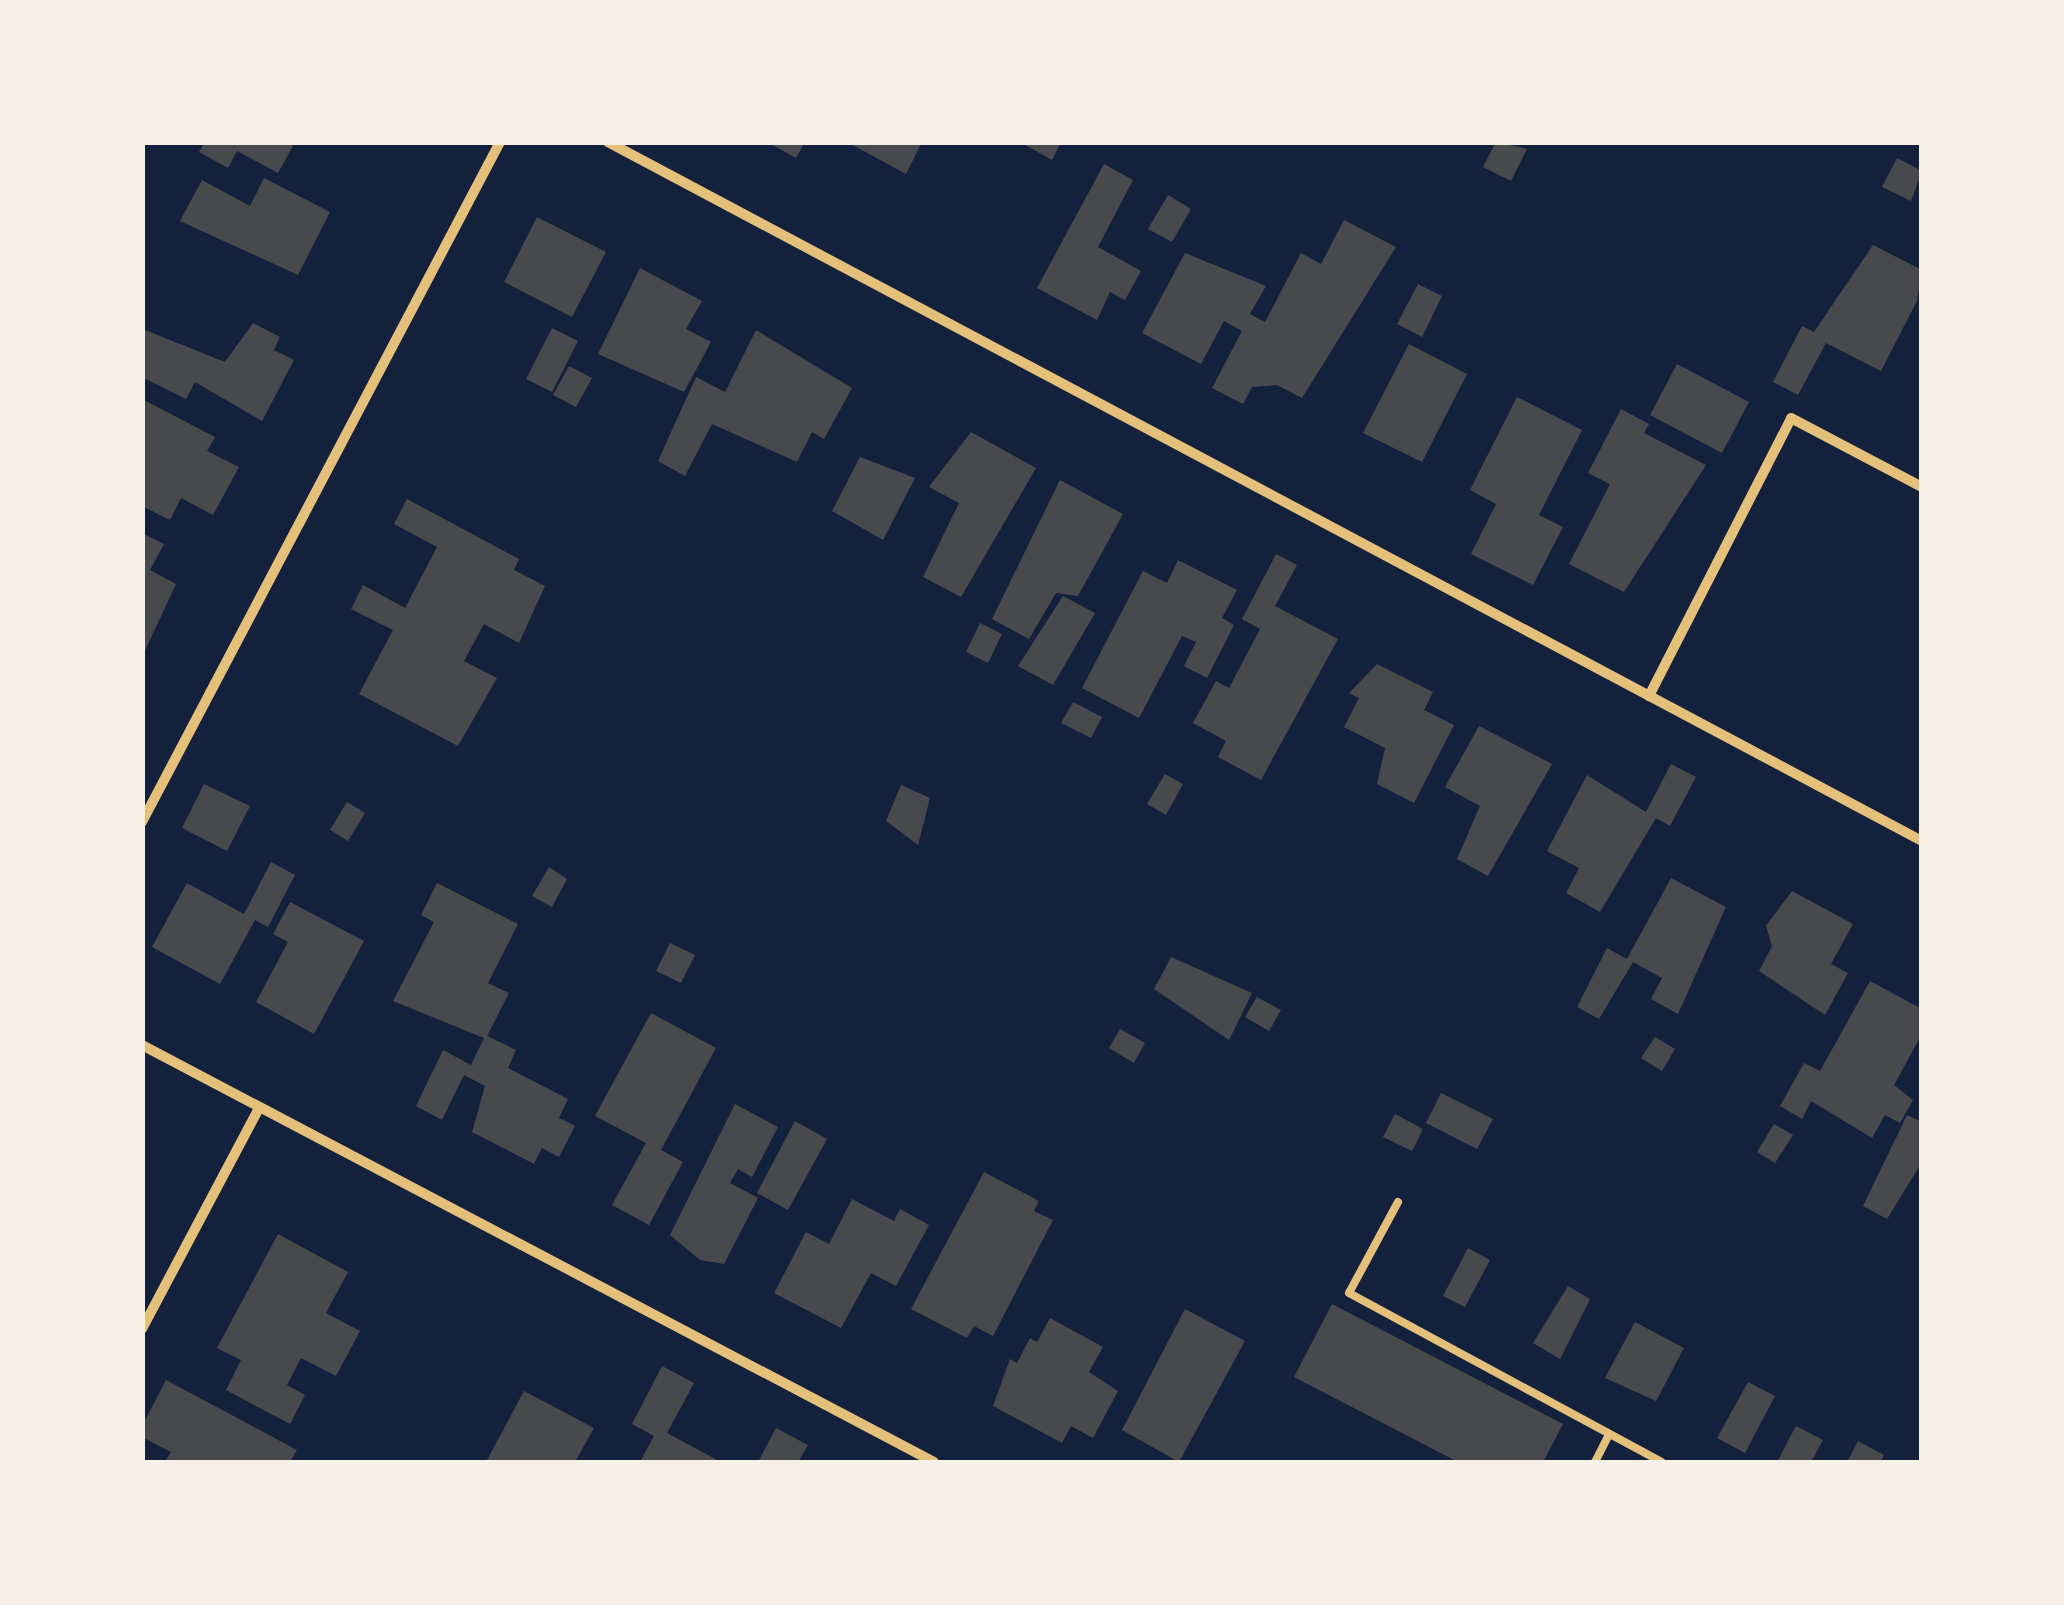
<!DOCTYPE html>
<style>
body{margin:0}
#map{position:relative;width:2064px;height:1605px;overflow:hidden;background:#14213d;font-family:Rubik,sans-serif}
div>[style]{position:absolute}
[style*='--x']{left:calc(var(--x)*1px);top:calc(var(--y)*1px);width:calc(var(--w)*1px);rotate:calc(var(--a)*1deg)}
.building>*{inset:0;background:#48494c}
.service>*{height:8px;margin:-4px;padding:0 4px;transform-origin:4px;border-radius:4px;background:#e5c07b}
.minor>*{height:10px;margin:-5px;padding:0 5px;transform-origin:5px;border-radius:5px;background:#e5c07b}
span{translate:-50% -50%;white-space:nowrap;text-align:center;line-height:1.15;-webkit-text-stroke:9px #f6f1e7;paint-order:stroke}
.frame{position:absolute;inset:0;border:145px solid #f6f1e7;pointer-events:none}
</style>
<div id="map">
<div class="building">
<div style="clip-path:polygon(205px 142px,286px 142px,293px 146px,278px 173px,237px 151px,228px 168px,199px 152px)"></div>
<div style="clip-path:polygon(767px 142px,805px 142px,796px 158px)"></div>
<div style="clip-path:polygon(847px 142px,922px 142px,906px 174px)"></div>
<div style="clip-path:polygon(1020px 142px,1061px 142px,1052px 160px)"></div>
<div style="clip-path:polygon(1496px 142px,1527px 149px,1511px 181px,1483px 167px)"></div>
<div style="clip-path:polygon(1897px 158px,1922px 171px,1911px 201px,1882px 187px)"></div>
<div style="clip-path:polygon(1104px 164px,1133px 180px,1098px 247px,1141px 271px,1125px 300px,1110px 292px,1097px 320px,1037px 288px)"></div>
<div style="clip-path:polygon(264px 178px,330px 212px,298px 275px,180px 221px,202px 180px,250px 206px)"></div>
<div style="clip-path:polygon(1168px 195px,1191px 209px,1172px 242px,1148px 229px)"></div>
<div style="clip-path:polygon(537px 217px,606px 252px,572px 317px,504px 282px)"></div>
<div style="clip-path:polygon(1344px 220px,1396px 247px,1302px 398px,1277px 385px,1252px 387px,1243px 404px,1212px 388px,1242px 331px,1224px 321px,1201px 364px,1142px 333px,1185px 253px,1266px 286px,1250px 314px,1265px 322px,1301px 253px,1321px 264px)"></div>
<div style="clip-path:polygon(1873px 245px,1922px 270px,1917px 301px,1881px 371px,1826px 343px,1798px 395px,1773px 382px,1802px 326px,1814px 332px)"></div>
<div style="clip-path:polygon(640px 268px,702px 301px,686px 329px,711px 342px,684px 392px,598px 354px)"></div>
<div style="clip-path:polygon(1418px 284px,1442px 296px,1422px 337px,1397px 324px)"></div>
<div style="clip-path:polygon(253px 323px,280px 337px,274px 350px,294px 360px,262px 421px,195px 382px,186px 399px,142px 377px,145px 330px,225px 362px)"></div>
<div style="clip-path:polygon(552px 328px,578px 341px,552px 392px,526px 379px)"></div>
<div style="clip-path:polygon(756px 330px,852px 388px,824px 439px,812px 432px,797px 462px,712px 424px,685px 476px,658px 461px,696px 377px,725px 392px)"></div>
<div style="clip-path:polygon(1409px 344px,1467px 374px,1422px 462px,1363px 433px)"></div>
<div style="clip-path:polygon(1677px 364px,1749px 402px,1722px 453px,1650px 415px)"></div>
<div style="clip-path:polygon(569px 366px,592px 378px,576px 407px,553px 395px)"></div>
<div style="clip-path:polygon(1517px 397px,1582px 430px,1539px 515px,1563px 527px,1533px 585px,1471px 554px,1496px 504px,1470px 490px)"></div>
<div style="clip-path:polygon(142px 399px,215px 437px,207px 451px,239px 467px,213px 515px,181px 498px,170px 520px,142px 506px)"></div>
<div style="clip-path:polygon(1621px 409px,1649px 424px,1644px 433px,1706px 465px,1624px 592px,1569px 564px,1610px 484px,1588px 473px)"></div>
<div style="clip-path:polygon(971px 432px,1036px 468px,961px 597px,923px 577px,959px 503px,929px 487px)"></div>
<div style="clip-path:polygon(860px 457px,915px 478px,883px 540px,832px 511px)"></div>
<div style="clip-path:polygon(1060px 480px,1123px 514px,1078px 596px,1056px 593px,1029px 639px,992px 619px)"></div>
<div style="clip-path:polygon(407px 499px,519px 559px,514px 570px,545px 586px,519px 643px,484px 624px,464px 661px,497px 678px,458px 746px,359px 694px,393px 630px,351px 609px,363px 585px,405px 608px,437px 547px,394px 524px)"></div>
<div style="clip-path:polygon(142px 533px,164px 544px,150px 570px,176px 584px,142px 657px)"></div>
<div style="clip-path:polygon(1276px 554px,1297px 565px,1275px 606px,1338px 639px,1261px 780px,1218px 757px,1226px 741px,1193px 723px,1216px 681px,1229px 688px,1260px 629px,1242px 619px)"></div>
<div style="clip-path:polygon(1178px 560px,1237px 590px,1222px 618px,1234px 625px,1207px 678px,1184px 666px,1196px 642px,1182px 636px,1139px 718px,1082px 688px,1143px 571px,1167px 583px)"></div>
<div style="clip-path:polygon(1063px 596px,1095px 613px,1053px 685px,1018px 666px)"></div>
<div style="clip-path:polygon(980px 623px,1002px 634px,988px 663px,966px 652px)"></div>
<div style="clip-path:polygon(1377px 664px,1433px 692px,1424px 710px,1454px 725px,1414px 803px,1377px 784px,1385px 748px,1344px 727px,1359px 698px,1349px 693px)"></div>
<div style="clip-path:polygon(1073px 702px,1102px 717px,1091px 738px,1061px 723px)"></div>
<div style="clip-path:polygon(1479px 726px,1552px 764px,1488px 876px,1457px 859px,1480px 806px,1445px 787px)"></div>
<div style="clip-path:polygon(1671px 764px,1696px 777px,1670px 826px,1656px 818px,1600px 912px,1566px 893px,1579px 868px,1547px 851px,1587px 775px,1646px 812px)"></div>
<div style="clip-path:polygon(1165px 774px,1183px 784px,1166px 815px,1147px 804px)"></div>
<div style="clip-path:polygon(204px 784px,250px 806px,227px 851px,182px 828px)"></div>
<div style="clip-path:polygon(901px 785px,930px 798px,918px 845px,886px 821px)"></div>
<div style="clip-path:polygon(347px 802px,365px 813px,348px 841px,330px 830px)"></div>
<div style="clip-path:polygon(271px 862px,295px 875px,268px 927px,255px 920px,220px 984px,152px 947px,187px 883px,244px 914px)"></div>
<div style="clip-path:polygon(549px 867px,567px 879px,552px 907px,532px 896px)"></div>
<div style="clip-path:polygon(1671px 878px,1726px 907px,1678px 1014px,1651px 999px,1662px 978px,1633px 962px,1599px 1019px,1577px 1007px,1607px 948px,1627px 959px)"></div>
<div style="clip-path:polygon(437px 883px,518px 924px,488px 983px,509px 993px,487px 1036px,516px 1050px,508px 1068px,568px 1099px,559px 1118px,575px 1126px,559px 1157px,542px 1148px,534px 1164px,472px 1132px,485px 1086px,464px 1075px,442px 1120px,416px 1106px,443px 1050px,471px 1065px,484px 1038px,393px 1001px,434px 922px,421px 915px)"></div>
<div style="clip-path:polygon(1792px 891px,1853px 924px,1831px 964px,1848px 973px,1825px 1015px,1759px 971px,1772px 946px,1766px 926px)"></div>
<div style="clip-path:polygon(290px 902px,364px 941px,314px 1034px,256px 1002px,288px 942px,273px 934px)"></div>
<div style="clip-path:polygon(670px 943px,695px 955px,681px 983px,656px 971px)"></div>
<div style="clip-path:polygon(1171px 957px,1252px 993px,1229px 1040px,1154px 989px)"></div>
<div style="clip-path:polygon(1870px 981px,1922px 1009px,1922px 1034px,1894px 1085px,1913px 1100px,1900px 1123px,1885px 1115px,1872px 1138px,1811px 1101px,1802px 1119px,1780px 1106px,1804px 1063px,1820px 1071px)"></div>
<div style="clip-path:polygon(1257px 997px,1281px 1010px,1269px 1031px,1245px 1017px)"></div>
<div style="clip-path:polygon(651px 1013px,716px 1048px,661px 1150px,683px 1162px,649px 1225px,612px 1205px,646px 1143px,595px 1116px)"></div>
<div style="clip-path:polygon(1120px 1029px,1145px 1043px,1134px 1063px,1109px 1048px)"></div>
<div style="clip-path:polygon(1655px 1037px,1675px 1049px,1662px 1071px,1641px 1058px)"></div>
<div style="clip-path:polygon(1441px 1093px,1493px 1119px,1477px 1149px,1426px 1123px)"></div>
<div style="clip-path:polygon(735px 1104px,778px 1127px,752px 1177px,738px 1169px,730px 1183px,758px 1198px,724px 1264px,700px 1260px,670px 1235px)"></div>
<div style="clip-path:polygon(1395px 1114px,1423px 1129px,1412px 1151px,1383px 1137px)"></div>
<div style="clip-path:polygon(1907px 1115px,1922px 1122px,1922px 1162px,1887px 1219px,1863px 1206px)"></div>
<div style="clip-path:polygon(795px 1121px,827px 1139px,788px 1210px,757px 1193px)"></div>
<div style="clip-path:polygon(1774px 1124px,1793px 1135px,1775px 1163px,1757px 1152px)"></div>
<div style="clip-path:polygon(984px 1172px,1039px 1201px,1034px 1211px,1053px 1220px,993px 1336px,974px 1326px,967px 1338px,911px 1309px)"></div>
<div style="clip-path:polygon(852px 1199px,894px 1221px,900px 1209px,929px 1225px,896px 1286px,871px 1273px,841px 1328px,774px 1293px,806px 1232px,829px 1244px)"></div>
<div style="clip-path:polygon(278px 1234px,348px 1272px,326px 1313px,360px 1331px,336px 1376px,301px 1358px,287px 1385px,305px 1395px,290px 1424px,226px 1390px,241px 1360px,217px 1348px)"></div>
<div style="clip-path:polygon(1468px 1248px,1490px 1260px,1465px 1307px,1443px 1296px)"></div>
<div style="clip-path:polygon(1568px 1286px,1590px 1299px,1560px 1359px,1533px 1343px)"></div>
<div style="clip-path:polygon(1332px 1304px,1563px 1424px,1543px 1462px,1458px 1462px,1294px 1377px)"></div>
<div style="clip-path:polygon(1185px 1309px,1245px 1341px,1179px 1462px,1122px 1430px)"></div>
<div style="clip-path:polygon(1050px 1318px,1103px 1347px,1089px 1372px,1118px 1391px,1093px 1438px,1071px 1426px,1062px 1443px,993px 1406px,1010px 1359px,1017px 1363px,1030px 1338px,1037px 1342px)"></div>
<div style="clip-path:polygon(1635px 1322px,1684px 1348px,1656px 1401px,1605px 1378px)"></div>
<div style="clip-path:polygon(662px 1366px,694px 1383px,667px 1433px,721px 1462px,640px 1462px,654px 1436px,632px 1424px)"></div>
<div style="clip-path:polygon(166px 1380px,297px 1450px,290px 1462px,165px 1462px,171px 1452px,142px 1437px,142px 1426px)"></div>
<div style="clip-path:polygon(1748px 1382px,1775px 1396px,1745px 1453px,1717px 1438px)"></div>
<div style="clip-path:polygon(524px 1391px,594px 1428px,575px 1462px,486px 1462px)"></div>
<div style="clip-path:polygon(1796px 1426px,1823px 1440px,1811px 1462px,1777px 1462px)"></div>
<div style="clip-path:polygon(776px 1428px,808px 1445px,798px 1462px,758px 1462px)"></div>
<div style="clip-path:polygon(1858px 1441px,1884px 1455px,1881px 1462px,1847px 1462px)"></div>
</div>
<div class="service">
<div style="--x:1398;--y:1202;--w:103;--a:118.3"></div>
<div style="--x:1349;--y:1293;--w:355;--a:28.4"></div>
<div style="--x:1595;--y:1462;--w:30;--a:-63"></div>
</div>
<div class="minor">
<div style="--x:608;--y:142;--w:1488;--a:28.01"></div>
<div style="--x:1649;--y:696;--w:312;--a:-62.9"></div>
<div style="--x:1791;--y:418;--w:148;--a:27.8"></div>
<div style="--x:142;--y:822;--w:768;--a:-62.23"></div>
<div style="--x:142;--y:1045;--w:895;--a:27.77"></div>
<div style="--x:142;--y:1329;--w:250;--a:-62.1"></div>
</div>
<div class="frame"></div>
</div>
